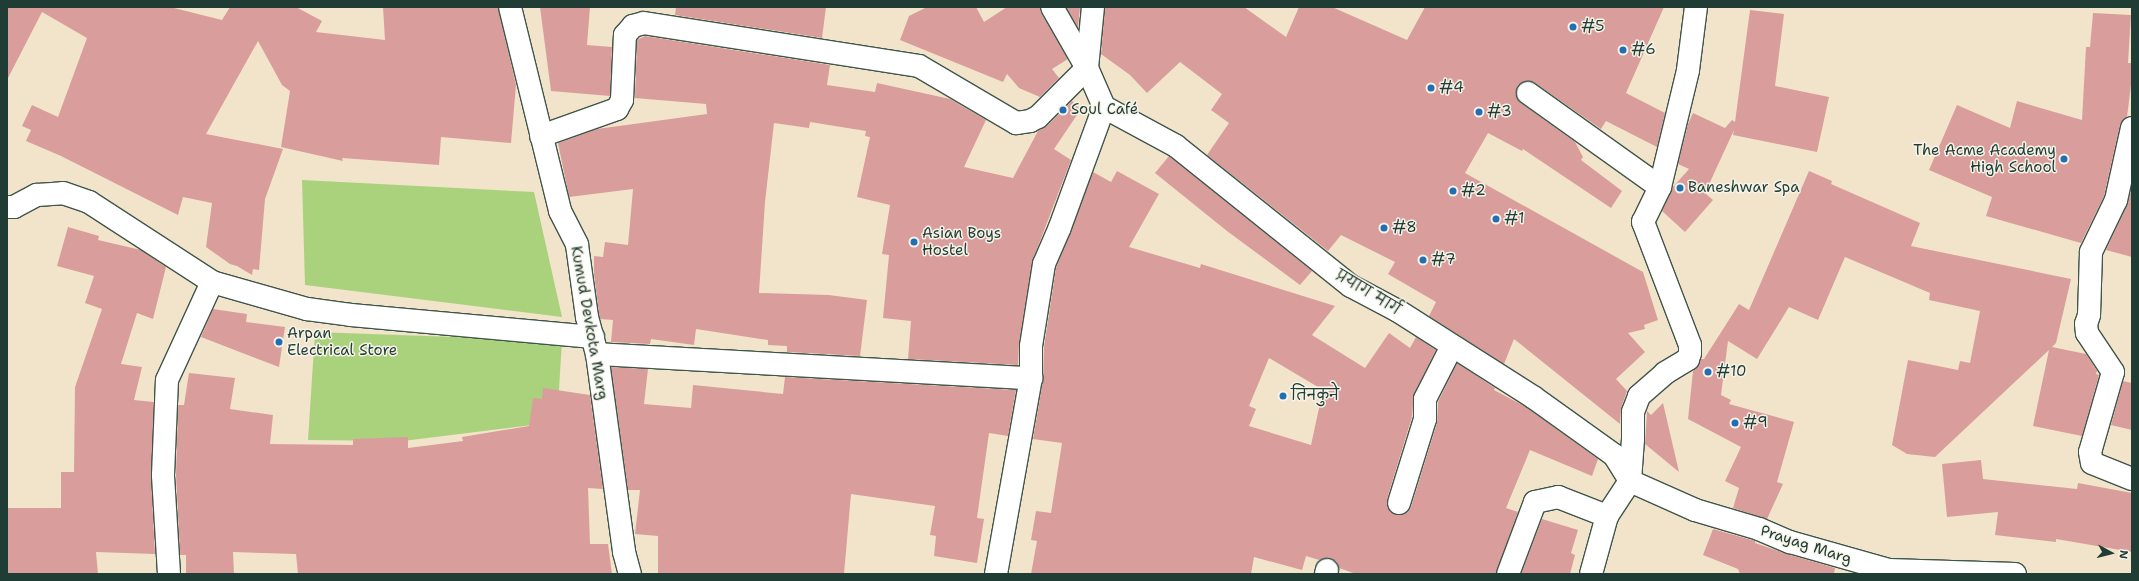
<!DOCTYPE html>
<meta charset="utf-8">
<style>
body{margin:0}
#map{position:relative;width:2139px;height:581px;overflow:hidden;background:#f2e4ca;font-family:"Shantell Sans","Playpen Sans Deva",sans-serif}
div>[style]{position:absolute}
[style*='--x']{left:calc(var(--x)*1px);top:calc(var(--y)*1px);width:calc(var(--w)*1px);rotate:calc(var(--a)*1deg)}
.green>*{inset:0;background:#aad27d}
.building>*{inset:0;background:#d99e9c}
.roads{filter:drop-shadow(1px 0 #3f564a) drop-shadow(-1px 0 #3f564a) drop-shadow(0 1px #3f564a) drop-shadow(0 -1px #3f564a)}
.minor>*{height:22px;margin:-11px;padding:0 11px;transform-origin:11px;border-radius:11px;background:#fff}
.dots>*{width:11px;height:11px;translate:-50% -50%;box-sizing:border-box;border:2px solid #f7f3e8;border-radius:50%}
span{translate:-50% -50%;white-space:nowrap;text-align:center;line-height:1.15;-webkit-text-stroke:3px #f7f3e8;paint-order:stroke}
.poi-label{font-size:15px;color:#1f3d34}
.left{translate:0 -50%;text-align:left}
.right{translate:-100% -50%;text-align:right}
.street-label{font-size:15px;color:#1f3d34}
.frame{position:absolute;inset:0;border:8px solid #1f3d34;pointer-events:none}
.north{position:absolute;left:2091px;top:533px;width:40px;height:40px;-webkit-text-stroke:3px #f7f3e8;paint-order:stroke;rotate:97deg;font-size:11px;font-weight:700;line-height:16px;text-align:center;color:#1f3d34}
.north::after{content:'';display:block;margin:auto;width:14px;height:18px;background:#1f3d34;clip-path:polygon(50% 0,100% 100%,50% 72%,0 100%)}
</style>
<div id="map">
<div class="green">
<div style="clip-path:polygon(302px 180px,534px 192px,562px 317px,305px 285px)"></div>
<div style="clip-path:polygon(315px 332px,562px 341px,557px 422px,403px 441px,308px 440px)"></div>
</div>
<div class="building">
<div style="clip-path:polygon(7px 7px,170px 7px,222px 20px,230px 7px,296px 7px,322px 21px,316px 32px,385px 40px,383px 7px,498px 7px,516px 85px,511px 143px,441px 137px,439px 165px,342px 158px,343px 161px,281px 147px,290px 91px,282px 85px,258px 41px,206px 134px,283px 149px,265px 199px,259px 270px,253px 269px,252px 275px,237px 266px,230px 264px,206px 247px,212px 203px,183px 197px,178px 215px,61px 156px,26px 141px,31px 130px,22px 126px,32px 105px,58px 117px,87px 38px,42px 12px,7px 80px)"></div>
<div style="clip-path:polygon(540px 7px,590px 7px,587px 45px,612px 47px,610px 96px,551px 91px)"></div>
<div style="clip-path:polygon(676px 7px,826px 7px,822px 38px,675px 15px)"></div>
<div style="clip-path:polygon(927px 7px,976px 7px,984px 22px,1007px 7px,1040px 7px,1041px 13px,1068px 59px,1052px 69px,1059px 78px,1040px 97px,1019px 88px,1007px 74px,1003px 82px,900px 40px,909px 16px)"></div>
<div style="clip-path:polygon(1066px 7px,1080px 7px,1078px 28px)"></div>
<div style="clip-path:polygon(1105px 7px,1244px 7px,1286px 37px,1299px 7px,1332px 7px,1407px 40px,1425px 7px,1664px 7px,1626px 93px,1665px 113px,1657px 147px,1606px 121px,1601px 129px,1535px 83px,1523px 82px,1518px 85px,1516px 91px,1517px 98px,1521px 103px,1575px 142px,1583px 157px,1581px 160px,1622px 191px,1611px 208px,1523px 149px,1522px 151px,1488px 133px,1465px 173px,1643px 272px,1658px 320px,1644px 325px,1645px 329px,1628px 333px,1645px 352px,1616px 379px,1627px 391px,1621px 408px,1620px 424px,1514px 339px,1504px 364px,1429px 316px,1436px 302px,1388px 274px,1395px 262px,1341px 235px,1328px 251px,1207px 155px,1229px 123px,1211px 110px,1222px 94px,1180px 62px,1147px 93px,1130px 75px,1101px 54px)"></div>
<div style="clip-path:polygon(1750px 10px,1784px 14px,1775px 86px,1829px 97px,1817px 152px,1733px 135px,1734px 130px,1705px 193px,1713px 200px,1685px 232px,1662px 211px,1673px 187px,1689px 169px,1678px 164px,1688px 124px,1693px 113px,1725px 128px,1732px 120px,1735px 122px)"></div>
<div style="clip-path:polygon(2093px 13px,2131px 15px,2128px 63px,2132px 63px,2132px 77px,2127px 117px,2120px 125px,2104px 196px,2081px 243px,1986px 216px,1992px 197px,1929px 170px,1957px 105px,2010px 128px,2017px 101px,2082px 120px,2086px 47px,2090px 47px)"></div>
<div style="clip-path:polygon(645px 36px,830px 65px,827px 85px,875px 92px,877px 83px,950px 99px,986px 120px,964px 167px,1013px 178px,1038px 131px,1047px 126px,1072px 101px,1086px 115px,1079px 112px,1054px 149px,1071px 160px,1032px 262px,1019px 344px,1018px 365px,908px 359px,911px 321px,883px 318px,889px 255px,882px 254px,890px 205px,857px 197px,870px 137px,865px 136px,866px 131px,810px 122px,809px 128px,774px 123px,765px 202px,759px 293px,829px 295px,867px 300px,860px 356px,787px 352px,787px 346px,768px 345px,768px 340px,696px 329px,694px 345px,651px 339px,650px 344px,611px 342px,613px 320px,600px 319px,599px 314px,594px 274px,594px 256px,603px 257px,605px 242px,628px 245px,633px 189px,569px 197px,558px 143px,597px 129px,707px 114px,706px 104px,635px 98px,637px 40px)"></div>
<div style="clip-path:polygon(1169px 156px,1312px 271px,1300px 285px,1227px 231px,1155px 173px)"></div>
<div style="clip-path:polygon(evenodd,1117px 171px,1159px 194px,1129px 247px,1200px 268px,1201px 264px,1335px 306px,1312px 335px,1365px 368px,1389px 333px,1410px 348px,1416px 337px,1436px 350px,1414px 394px,1412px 417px,1387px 499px,1387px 506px,1390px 512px,1396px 515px,1402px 515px,1408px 512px,1411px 507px,1437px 423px,1438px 402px,1457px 363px,1495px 388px,1494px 390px,1526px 407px,1598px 459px,1592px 476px,1530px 450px,1506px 508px,1518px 512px,1496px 574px,1356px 574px,1339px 568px,1336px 561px,1330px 558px,1319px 560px,1306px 556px,1302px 570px,1254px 557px,1251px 574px,1031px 574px,1037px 541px,1031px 540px,1036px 511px,1051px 513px,1062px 443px,1033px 439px,1043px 380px,1044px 347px,1056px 268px,1093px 172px,1111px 182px,1117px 171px,1269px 358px,1323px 390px,1311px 445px,1249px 426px,1256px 409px,1249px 406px,1269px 358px)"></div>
<div style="clip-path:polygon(1809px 171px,1832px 181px,1831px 184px,1920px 223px,1911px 246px,2071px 279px,2056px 343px,2052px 347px,2086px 354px,2097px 371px,2096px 374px,2099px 375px,2082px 436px,2033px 426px,2049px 350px,1935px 457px,1907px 454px,1892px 445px,1908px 360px,1958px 370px,1960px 361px,1970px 363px,1980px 311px,1929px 300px,1930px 293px,1845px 257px,1818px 320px,1789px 307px,1757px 359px,1728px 341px,1721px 395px,1731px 400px,1729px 404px,1794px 422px,1777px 482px,1783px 484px,1767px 519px,1733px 508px,1739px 488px,1725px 481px,1741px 447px,1688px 419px,1693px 371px,1701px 359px,1704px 359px,1739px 304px,1749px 310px)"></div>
<div style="clip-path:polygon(2131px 191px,2132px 191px,2132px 257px,2106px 250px,2127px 205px)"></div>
<div style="clip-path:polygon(68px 227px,99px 236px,98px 240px,141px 250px,166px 267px,153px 319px,137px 313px,121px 364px,142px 367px,134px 400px,154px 402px,151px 476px,155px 554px,96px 552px,98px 574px,7px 574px,7px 508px,61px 508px,61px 472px,74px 472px,75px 387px,102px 309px,85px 303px,94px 276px,57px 266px)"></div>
<div style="clip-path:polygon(213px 309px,247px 314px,246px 322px,285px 327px,279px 367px,201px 337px)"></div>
<div style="clip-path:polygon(611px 367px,648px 369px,644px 404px,691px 408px,693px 385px,783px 394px,785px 377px,1016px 390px,1008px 436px,989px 433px,977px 518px,984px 519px,977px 563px,934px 556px,936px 536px,930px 535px,935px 506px,851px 494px,844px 574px,658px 573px,658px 536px,635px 534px,640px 490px,628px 490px)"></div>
<div style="clip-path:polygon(189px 373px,235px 378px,230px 409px,273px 415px,270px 444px,353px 445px,353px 439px,408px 437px,408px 448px,463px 441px,462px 437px,529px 426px,533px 398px,542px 399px,543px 388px,590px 395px,603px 489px,588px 488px,590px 544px,608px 544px,612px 574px,298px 574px,296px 554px,233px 552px,234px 574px,186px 574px,186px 555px,180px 555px,176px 475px,178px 405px,184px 405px)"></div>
<div style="clip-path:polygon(2123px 381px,2132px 383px,2132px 430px,2111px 425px)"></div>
<div style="clip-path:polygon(1663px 403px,1679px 472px,1645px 444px,1647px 411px,1651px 415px)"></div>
<div style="clip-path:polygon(1981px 460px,1983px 479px,2077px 489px,2078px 483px,2132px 493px,2132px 552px,2056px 539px,2056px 542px,1995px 535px,1998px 512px,1947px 517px,1942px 464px)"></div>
<div style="clip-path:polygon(1542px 519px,1578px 530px,1571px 553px,1575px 555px,1570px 574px,1521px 574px)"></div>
<div style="clip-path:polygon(1713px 529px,1755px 541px,1755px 543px,1787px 554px,1835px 568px,1834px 574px,1740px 574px,1738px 569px,1703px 555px)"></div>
</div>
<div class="roads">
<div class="minor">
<div style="--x:510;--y:7;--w:210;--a:76.2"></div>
<div style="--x:560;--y:211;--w:38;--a:63"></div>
<div style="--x:577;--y:245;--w:73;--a:82.1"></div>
<div style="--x:587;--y:317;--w:38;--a:75"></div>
<div style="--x:597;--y:354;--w:200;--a:82.2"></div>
<div style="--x:624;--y:552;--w:23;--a:75"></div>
<div style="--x:1052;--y:7;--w:70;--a:60.2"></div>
<div style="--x:1087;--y:68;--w:43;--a:66.4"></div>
<div style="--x:1528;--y:93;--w:162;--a:35.5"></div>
<div style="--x:1104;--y:107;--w:82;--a:28.4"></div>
<div style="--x:1176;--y:146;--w:224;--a:38.7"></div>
<div style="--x:1351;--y:286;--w:53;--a:28"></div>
<div style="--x:1398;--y:311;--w:160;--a:32.5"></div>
<div style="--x:1533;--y:397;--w:100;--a:35.6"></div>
<div style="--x:1614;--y:455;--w:31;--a:58"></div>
<div style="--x:2132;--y:128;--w:74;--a:102.5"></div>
<div style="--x:2116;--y:200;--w:58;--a:115.7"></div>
<div style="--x:2091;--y:252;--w:63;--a:91.8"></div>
<div style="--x:2089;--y:315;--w:9;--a:108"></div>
<div style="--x:2086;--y:324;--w:9;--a:84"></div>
<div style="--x:2087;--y:333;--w:47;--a:56.3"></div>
<div style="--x:2113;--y:372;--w:83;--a:106"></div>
<div style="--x:2090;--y:452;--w:11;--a:80"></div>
<div style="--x:2092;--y:463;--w:43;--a:21.8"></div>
<div style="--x:541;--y:136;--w:81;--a:-19.6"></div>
<div style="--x:617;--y:109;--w:10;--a:-61"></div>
<div style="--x:622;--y:100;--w:65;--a:-87.4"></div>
<div style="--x:625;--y:35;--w:12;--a:-48"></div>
<div style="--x:633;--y:26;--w:11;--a:-15"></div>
<div style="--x:644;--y:23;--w:278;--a:8.9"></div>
<div style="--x:919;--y:66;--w:113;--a:30.4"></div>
<div style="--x:1016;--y:123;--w:14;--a:-8"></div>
<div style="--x:1030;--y:121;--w:9;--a:-27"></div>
<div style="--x:1038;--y:117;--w:69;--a:-45"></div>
<div style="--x:1087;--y:68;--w:61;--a:-84.4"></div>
<div style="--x:7;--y:207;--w:7;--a:0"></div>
<div style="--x:14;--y:207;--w:26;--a:-28"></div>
<div style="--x:37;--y:195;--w:26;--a:-4"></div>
<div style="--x:63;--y:193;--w:28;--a:19"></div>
<div style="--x:89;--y:202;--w:147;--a:33"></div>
<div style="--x:212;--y:282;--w:99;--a:15.9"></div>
<div style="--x:307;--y:309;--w:44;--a:7.8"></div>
<div style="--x:351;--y:315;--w:243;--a:5.2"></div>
<div style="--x:597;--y:354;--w:435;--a:3.2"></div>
<div style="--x:1630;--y:481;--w:71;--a:24"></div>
<div style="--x:1695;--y:510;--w:67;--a:16.5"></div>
<div style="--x:1759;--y:529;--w:34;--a:23"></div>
<div style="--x:1790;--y:542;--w:103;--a:15.8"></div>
<div style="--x:1889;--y:570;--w:126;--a:1.8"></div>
<div style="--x:1399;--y:503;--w:88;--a:-72.8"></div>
<div style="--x:1425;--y:419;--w:20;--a:-90"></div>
<div style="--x:1425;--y:399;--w:59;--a:-63"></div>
<div style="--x:169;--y:574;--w:99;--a:-93.5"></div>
<div style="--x:163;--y:475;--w:95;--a:-87.6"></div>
<div style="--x:167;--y:380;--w:108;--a:-65.3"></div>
<div style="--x:996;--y:574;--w:199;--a:-79.9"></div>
<div style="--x:1031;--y:378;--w:32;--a:-90"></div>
<div style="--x:1031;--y:346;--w:83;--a:-81"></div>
<div style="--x:1044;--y:264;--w:40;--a:-66.6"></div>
<div style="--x:1060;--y:227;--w:128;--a:-69.9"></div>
<div style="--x:1326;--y:574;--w:4;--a:-76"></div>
<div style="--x:1508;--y:574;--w:77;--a:-69.4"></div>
<div style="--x:1535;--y:502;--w:24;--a:-12"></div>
<div style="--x:1558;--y:497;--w:53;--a:21.2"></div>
<div style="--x:1591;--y:574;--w:60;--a:-74.6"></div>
<div style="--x:1607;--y:516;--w:42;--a:-56.7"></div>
<div style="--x:1630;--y:481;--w:42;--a:-85.9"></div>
<div style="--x:1633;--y:439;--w:27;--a:-90"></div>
<div style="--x:1633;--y:412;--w:17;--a:-69"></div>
<div style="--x:1639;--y:396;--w:35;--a:-41"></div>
<div style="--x:1665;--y:373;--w:27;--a:-31"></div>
<div style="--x:1688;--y:359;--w:6;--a:-72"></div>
<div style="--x:1690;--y:353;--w:8;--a:-90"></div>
<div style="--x:1690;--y:345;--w:132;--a:-110.9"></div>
<div style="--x:1643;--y:222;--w:39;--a:-64"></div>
<div style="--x:1660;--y:187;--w:120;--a:-76.5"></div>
<div style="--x:1688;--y:70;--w:64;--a:-82.8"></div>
</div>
</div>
<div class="dots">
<div style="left:1573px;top:27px;background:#1f6fb2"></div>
<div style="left:1623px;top:50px;background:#1f6fb2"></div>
<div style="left:1431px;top:88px;background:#1f6fb2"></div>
<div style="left:1063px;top:110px;background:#1f6fb2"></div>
<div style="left:1479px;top:112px;background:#1f6fb2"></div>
<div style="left:2064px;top:159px;background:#1f6fb2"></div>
<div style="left:1680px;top:188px;background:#1f6fb2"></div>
<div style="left:1453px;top:191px;background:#1f6fb2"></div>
<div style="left:1496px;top:219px;background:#1f6fb2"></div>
<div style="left:1384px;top:228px;background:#1f6fb2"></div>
<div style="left:914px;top:242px;background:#1f6fb2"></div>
<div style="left:1423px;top:260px;background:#1f6fb2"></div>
<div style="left:279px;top:342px;background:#1f6fb2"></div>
<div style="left:1708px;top:372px;background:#1f6fb2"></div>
<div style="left:1283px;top:396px;background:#1f6fb2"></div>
<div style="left:1735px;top:423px;background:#1f6fb2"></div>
</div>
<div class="poi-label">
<span class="left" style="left:1581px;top:27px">#5</span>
<span class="left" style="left:1631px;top:50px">#6</span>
<span class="left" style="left:1439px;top:88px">#4</span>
<span class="left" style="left:1071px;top:110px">Soul Café</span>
<span class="left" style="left:1487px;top:112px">#3</span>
<span class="right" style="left:2056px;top:159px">The Acme Academy<br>High School</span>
<span class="left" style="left:1688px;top:188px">Baneshwar Spa</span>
<span class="left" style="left:1461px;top:191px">#2</span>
<span class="left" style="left:1504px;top:219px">#1</span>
<span class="left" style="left:1392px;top:228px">#8</span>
<span class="left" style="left:922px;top:242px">Asian Boys<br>Hostel</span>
<span class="left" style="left:1431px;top:260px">#7</span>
<span class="left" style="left:287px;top:342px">Arpan<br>Electrical Store</span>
<span class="left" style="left:1716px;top:372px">#10</span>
<span class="left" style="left:1291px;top:396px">तिनकुने</span>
<span class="left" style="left:1743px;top:423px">#9</span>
</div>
<div class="street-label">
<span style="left:1368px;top:293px;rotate:31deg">प्रयाग मार्ग</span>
<span style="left:589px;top:323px;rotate:80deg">Kumud Devkota Marg</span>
<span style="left:1806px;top:545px;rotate:18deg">Prayag Marg</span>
</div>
<div class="frame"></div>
<div class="north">N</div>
</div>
